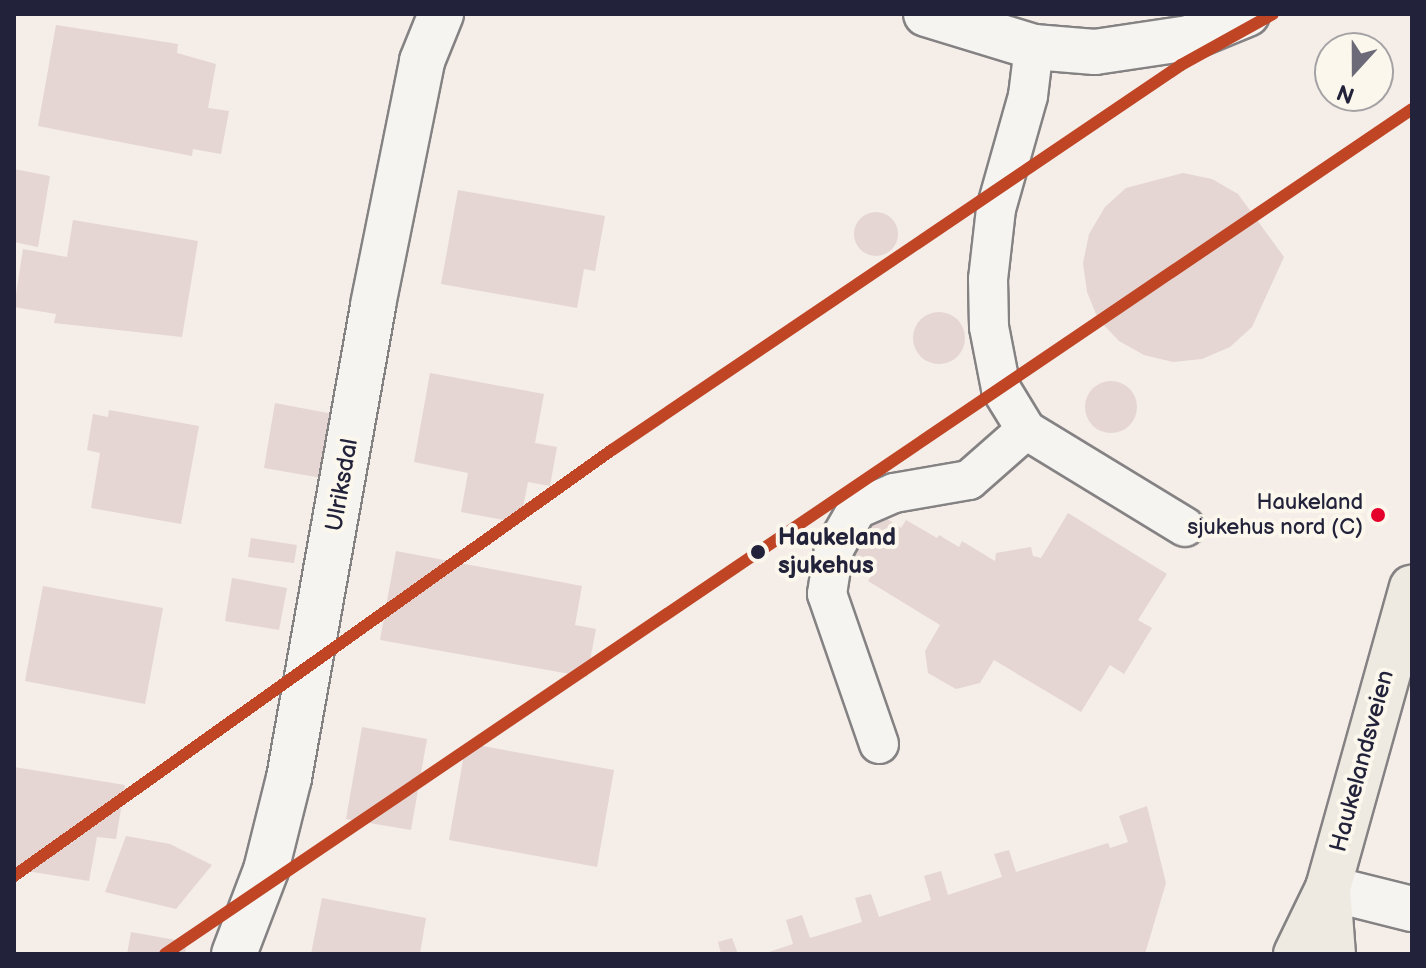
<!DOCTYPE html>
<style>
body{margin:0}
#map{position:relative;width:1426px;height:968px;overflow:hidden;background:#f5ede8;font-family:"Balsamiq Sans",sans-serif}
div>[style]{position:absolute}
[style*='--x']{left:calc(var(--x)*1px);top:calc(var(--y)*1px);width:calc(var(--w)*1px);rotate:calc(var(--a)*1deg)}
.building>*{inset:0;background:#e5d6d4}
.round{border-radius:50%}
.roads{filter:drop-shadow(2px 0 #858284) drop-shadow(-2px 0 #858284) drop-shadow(0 2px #858284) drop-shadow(0 -2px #858284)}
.lane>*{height:38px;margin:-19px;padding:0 19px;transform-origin:19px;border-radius:19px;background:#f6f4f0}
.street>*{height:44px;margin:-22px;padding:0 22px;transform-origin:22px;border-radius:22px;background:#f6f4f0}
.secondary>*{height:44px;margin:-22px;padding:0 22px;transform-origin:22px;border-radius:22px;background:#f6f4f0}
.primary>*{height:44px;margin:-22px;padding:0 22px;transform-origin:22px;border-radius:22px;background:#efeae1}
.rail-1>*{height:12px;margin:-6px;padding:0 6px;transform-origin:6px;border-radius:6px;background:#bf4525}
.dots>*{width:22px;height:22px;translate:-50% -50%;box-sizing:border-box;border:4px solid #fbf7ec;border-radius:50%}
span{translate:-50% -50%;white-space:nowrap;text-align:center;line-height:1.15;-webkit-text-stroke:8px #fbf7ec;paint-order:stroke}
.bus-label{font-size:22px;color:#22223b}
.right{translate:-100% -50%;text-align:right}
.street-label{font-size:24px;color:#22223b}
.stop-label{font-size:24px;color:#22223b;font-weight:700}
.left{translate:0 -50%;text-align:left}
.frame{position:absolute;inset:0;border:16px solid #22223b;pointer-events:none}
.north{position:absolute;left:1314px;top:32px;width:80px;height:80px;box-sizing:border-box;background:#fbf7ec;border:2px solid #a4a2a5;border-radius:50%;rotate:201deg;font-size:22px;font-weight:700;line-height:32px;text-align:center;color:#22223b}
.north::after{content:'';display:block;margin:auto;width:28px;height:36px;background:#6c6978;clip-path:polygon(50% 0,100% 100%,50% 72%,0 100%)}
</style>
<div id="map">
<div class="building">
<div style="clip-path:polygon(56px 25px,178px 44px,177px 53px,216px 64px,208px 108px,229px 111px,221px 154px,193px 149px,192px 156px,38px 126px)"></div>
<div style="clip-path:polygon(14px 169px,50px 176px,38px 247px,14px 242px)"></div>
<div style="clip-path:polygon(1183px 173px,1212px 179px,1238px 194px,1284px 257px,1252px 327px,1230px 347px,1202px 359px,1173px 362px,1144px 355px,1119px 341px,1098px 319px,1087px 292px,1083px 263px,1089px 234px,1105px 207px,1126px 188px)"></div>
<div style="clip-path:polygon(458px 190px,605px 216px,595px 271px,584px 269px,577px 308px,441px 284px)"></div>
<div class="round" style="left:854px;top:212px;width:44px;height:44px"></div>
<div style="clip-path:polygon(73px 220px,198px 241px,182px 337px,54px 323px,56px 314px,14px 307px,23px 249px,67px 257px)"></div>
<div class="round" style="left:913px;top:312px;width:52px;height:52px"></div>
<div style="clip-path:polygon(430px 373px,544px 394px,535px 443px,557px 447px,550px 486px,528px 482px,520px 523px,461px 512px,468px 473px,414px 462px)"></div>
<div class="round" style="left:1085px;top:381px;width:52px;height:52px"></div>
<div style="clip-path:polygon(275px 403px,333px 414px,322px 478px,264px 468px)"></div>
<div style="clip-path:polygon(109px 410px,199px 426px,181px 524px,91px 508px,100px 453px,87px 450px,93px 414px,108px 417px)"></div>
<div style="clip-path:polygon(875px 511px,901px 528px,906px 520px,937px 538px,939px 535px,959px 547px,962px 541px,995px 561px,996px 553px,1031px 547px,1033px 556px,1041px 558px,1068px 513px,1167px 574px,1138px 620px,1152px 628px,1124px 674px,1110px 665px,1081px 712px,994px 660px,980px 683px,956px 689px,928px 673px,925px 651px,940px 625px,868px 581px,873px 573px,846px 557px)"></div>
<div style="clip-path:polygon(251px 538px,297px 545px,294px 563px,248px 557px)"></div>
<div style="clip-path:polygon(396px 551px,582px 586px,575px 625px,596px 629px,587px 677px,380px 640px)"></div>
<div style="clip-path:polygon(232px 578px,287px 588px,279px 630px,225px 621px)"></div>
<div style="clip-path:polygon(43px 586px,163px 608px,145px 704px,25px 681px)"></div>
<div style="clip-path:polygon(362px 727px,427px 739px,411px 830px,346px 819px)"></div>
<div style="clip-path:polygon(466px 743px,614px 770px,597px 867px,449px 840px)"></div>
<div style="clip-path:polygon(14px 767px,125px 785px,116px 839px,97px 837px,89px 881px,14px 869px)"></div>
<div style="clip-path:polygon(1147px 806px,1166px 883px,1145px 954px,763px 954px,793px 944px,786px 920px,802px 915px,810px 938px,862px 922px,855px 898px,871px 894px,879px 917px,931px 900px,924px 876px,941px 871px,948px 895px,1002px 877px,994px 854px,1009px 850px,1016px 872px,1108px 843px,1110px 848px,1128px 842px,1119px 816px)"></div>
<div style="clip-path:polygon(126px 836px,170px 844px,212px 865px,176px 909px,105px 892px)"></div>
<div style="clip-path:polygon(322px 898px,426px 918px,420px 954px,311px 954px)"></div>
<div style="clip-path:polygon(131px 932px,187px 942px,185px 954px,127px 954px)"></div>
<div style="clip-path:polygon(732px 938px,738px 954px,721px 954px,718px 942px)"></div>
</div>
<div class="roads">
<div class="lane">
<div style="--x:1034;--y:47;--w:49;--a:97"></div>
<div style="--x:1028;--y:96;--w:117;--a:105.8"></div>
<div style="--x:996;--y:209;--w:70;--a:96.5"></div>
<div style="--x:988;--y:279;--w:48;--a:88.8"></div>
<div style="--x:989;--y:327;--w:63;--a:79"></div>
<div style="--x:1001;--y:389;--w:48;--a:58.6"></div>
<div style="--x:1026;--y:430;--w:186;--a:31.4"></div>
<div style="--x:879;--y:744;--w:159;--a:-109.1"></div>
<div style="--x:827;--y:594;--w:46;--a:-81.2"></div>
<div style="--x:834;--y:549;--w:46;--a:-60.1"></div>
<div style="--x:857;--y:509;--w:40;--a:-23.4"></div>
<div style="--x:894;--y:493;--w:76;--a:-9.8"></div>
<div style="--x:969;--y:480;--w:76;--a:-41.3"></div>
</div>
<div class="street">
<div style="--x:926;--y:14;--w:113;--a:17"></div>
<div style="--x:1034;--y:47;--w:61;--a:4.7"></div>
<div style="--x:1095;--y:52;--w:95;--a:-8.5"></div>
<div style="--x:1189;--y:38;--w:63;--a:-22.5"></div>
<div style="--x:234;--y:954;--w:90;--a:-69.1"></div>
<div style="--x:266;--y:870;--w:95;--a:-76"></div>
<div style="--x:289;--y:778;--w:480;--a:-79.9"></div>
<div style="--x:373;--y:305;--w:249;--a:-78.6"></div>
<div style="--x:422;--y:61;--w:51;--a:-68"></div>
</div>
<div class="secondary">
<div style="--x:1328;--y:888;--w:87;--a:14"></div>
</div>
<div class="primary">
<div style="--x:1328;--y:888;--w:66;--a:85.7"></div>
<div style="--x:1296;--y:954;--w:73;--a:-64.1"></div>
<div style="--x:1328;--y:888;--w:312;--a:-74.4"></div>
</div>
</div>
<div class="rail-1">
<div style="--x:14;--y:876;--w:734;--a:-35.47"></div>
<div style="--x:612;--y:450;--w:687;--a:-34.08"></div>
<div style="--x:1181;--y:65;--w:105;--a:-29"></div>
<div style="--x:165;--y:954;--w:1506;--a:-34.12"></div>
</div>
<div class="dots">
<div style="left:1378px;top:515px;background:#e4002b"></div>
<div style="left:758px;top:552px;background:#22223b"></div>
</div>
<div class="bus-label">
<span class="right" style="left:1363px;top:515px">Haukeland<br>sjukehus nord (C)</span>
</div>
<div class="street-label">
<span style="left:342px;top:485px;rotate:-80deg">Ulriksdal</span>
<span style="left:1362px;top:761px;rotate:-75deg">Haukelandsveien</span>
</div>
<div class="stop-label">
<span class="left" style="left:778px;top:552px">Haukeland<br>sjukehus</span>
</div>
<div class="frame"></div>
<div class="north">N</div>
</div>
